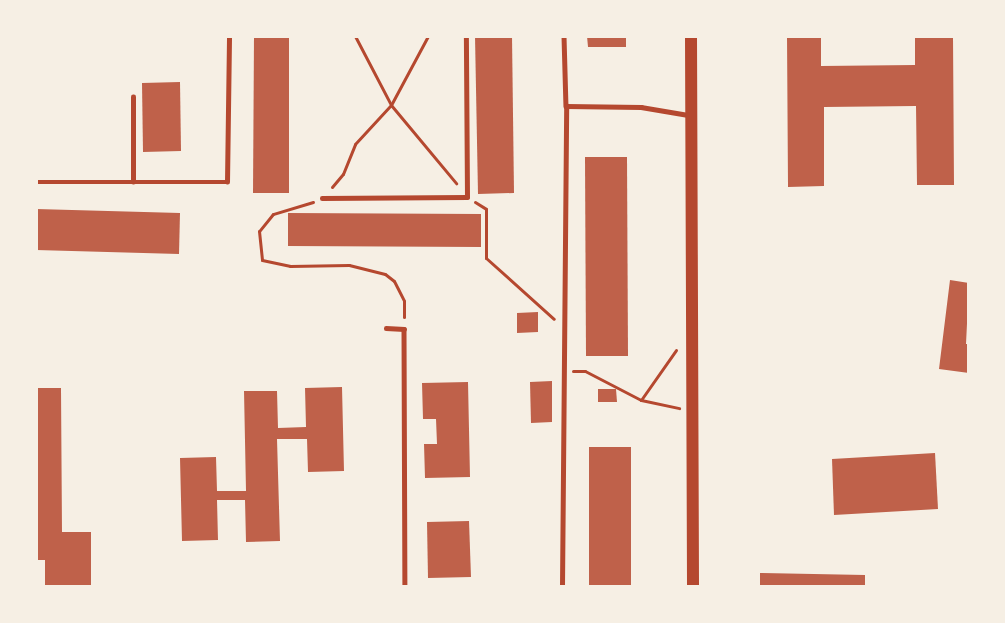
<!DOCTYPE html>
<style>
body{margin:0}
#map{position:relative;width:1005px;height:623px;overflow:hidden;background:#f6efe4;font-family:Barlow,sans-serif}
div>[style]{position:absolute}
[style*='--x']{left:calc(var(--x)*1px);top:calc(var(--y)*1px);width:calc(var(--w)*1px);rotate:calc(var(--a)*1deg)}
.building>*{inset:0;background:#bf614a}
.path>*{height:3px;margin:-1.5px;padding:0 1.5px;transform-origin:1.5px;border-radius:1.5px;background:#b5482f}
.service>*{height:4.5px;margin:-2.25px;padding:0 2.25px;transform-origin:2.25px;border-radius:2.25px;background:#b5482f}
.secondary>*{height:12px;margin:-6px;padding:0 6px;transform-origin:6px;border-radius:6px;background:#b5482f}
span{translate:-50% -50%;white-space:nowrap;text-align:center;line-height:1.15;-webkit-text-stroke:5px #f6efe4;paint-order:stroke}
.frame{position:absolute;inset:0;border:38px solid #f6efe4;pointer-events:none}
</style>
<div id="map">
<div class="building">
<div style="clip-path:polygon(254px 36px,289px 36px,289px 193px,253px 193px)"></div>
<div style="clip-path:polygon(475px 36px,512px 36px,514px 193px,478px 194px)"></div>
<div style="clip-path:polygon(587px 36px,626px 36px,626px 47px,588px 47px)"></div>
<div style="clip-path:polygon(787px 36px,821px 36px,821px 66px,915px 65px,915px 36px,953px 36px,954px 185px,917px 185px,916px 106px,824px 107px,824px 186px,788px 187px)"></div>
<div style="clip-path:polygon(180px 82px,181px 151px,143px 152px,142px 83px)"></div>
<div style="clip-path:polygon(585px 157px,627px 157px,628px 356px,586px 356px)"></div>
<div style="clip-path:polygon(36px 209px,180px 213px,179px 254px,36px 250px)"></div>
<div style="clip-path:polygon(288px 213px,481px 214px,481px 247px,288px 246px)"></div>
<div style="clip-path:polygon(950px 280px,969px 283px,966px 344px,969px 344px,969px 373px,939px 369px)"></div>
<div style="clip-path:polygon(538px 312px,538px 332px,517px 333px,517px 313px)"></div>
<div style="clip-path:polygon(552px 381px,552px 422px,531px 423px,530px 382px)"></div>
<div style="clip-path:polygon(468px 382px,470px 477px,425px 478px,424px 444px,437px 444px,436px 419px,423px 419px,422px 383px)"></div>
<div style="clip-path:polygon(342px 387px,344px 471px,308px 472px,307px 439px,277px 439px,280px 541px,246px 542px,245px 500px,217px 500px,218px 540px,182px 541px,180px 458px,216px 457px,217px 491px,246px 491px,244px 391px,277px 391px,278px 428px,306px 427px,305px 388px)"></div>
<div style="clip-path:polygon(36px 388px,61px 388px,62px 532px,91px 532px,91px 585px,45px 585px,45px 560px,36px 560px)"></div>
<div style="clip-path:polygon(598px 389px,616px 389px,617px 402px,598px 402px)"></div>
<div style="clip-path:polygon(589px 447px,631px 447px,631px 587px,589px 587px)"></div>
<div style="clip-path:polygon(935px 453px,938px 509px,834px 515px,832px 459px)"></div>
<div style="clip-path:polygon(469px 521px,471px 577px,428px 578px,427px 522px)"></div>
<div style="clip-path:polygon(760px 573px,865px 575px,865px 587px,760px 587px)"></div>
</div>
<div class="path">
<div style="--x:355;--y:36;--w:78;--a:62.4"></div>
<div style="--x:391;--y:105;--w:102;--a:50.2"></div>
<div style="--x:332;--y:187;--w:17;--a:-50"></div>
<div style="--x:343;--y:174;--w:32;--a:-68"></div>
<div style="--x:355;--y:144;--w:53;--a:-47.3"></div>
<div style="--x:391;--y:105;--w:78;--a:-61.8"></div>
<div style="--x:313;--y:202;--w:42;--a:163.3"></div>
<div style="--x:273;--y:214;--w:22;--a:129"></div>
<div style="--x:259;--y:231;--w:29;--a:84"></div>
<div style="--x:262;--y:260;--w:29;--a:12"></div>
<div style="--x:290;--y:266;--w:59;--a:-1"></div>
<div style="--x:349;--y:265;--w:37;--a:14"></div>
<div style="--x:385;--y:274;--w:11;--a:38"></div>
<div style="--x:394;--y:281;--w:22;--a:63"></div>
<div style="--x:404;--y:301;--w:16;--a:90"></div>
<div style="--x:475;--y:202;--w:13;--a:32"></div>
<div style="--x:486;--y:209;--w:49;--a:90"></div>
<div style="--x:486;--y:258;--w:91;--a:41.9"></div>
<div style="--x:573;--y:371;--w:12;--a:0"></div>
<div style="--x:585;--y:371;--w:63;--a:27.4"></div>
<div style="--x:641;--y:400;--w:39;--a:12"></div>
<div style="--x:641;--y:400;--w:61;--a:-55"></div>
</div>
<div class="service">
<div style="--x:564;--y:36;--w:70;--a:88.4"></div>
<div style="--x:566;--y:106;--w:75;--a:0.8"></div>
<div style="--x:641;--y:107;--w:49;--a:9.5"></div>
<div style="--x:36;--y:182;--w:191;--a:0"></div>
<div style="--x:227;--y:182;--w:146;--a:-89.2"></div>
<div style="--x:133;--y:182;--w:85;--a:-90"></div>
<div style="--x:322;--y:198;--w:145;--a:-0.4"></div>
<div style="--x:467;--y:197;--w:161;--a:-90.4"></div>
<div style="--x:386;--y:328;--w:18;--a:3"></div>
<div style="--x:404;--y:329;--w:258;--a:89.8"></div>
<div style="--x:562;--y:587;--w:481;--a:-89.5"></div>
</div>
<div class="secondary">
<div style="--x:691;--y:36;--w:551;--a:89.79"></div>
</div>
<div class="frame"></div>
</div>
